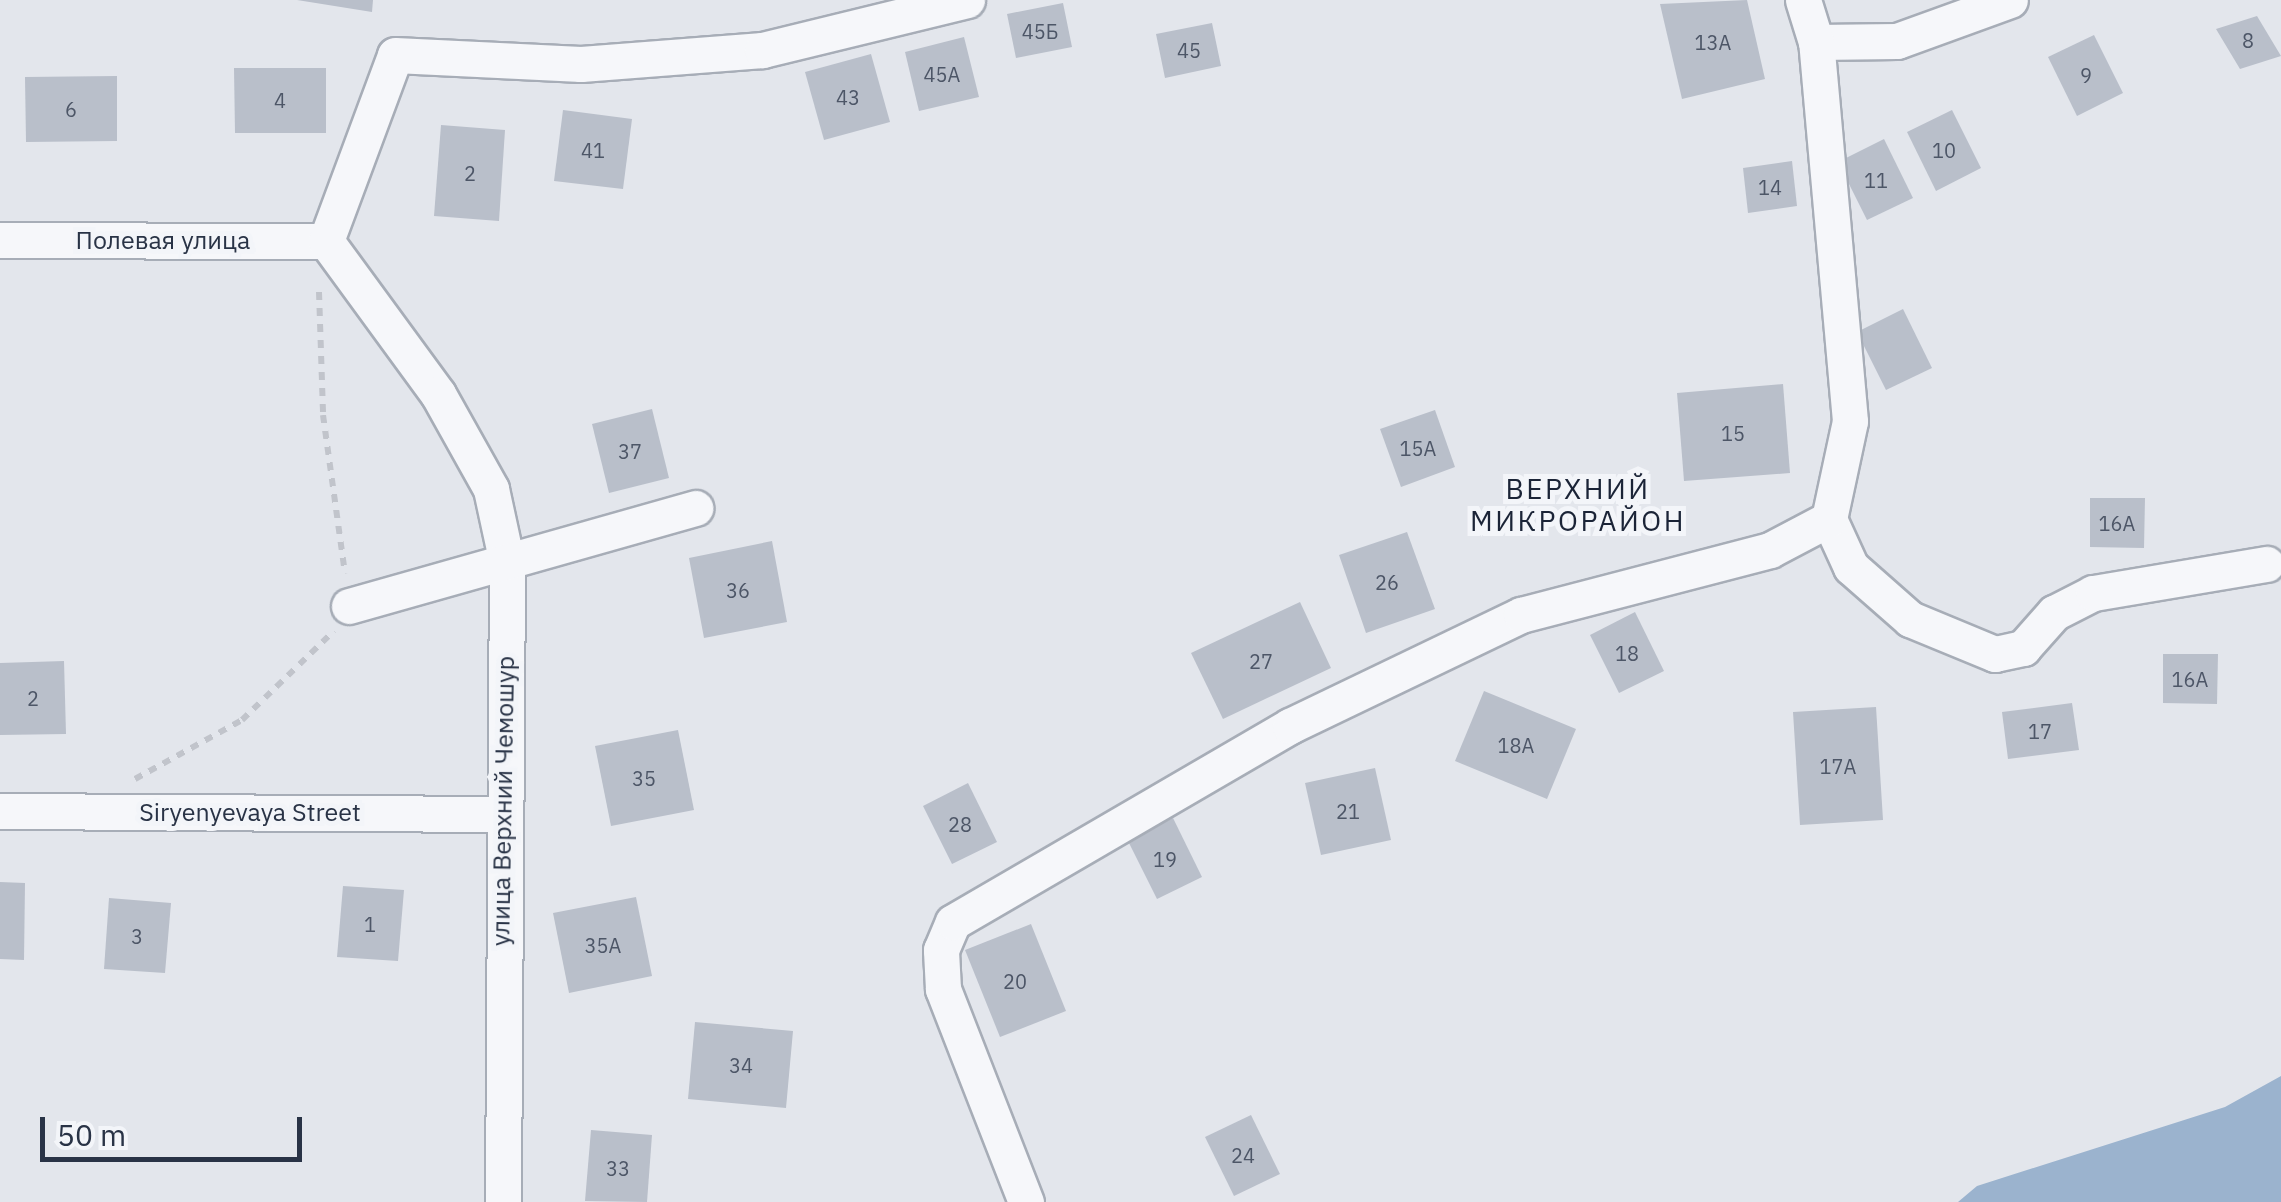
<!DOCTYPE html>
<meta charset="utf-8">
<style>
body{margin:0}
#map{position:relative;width:2281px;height:1202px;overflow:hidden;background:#e3e6ec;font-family:"IBM Plex Sans",sans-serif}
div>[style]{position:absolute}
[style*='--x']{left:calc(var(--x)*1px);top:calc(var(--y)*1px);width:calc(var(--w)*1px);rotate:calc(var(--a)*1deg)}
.water>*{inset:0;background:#9bb3ce}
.building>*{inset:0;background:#b9bfca}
.path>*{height:6px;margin-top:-3px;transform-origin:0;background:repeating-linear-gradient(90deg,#c1c4cb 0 8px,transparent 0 16px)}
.roads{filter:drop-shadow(2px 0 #a7adb7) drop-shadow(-2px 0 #a7adb7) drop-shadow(0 2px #a7adb7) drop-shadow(0 -2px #a7adb7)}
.street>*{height:35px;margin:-17.5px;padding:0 17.5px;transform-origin:17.5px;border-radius:17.5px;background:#f6f7fa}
span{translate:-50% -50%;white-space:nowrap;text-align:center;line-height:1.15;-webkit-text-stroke:10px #f3f5f9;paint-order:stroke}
.number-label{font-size:20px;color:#4d5667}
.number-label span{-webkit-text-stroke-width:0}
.street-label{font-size:25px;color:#293346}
.neighbourhood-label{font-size:28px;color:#1b2437;letter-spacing:2.5px}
.scale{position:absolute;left:40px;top:1117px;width:262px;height:45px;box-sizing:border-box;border:5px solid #293346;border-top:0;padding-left:12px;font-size:30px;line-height:35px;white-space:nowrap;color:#293346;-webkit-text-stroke:8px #f3f5f9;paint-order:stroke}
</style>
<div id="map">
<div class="water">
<div style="clip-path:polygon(2281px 1076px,2281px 1202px,1958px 1202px,1977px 1186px,2225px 1107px)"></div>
</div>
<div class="building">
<div style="clip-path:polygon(297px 0,373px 0,372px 12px)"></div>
<div style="clip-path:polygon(1747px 0,1765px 79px,1682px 99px,1660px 4px)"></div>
<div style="clip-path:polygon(1063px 3px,1072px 47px,1016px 58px,1007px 14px)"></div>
<div style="clip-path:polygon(2257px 16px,2281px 56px,2240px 69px,2216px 29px)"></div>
<div style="clip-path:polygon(1212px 23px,1221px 66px,1165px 78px,1156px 34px)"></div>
<div style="clip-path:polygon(2094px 35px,2123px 93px,2077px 116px,2048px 57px)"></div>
<div style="clip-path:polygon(964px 37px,979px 97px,919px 111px,905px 52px)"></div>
<div style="clip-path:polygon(871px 54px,890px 122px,824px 140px,805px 72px)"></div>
<div style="clip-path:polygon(234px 68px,326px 68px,326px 133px,235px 133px)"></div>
<div style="clip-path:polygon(117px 76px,117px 141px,26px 142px,25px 77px)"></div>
<div style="clip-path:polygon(563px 110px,632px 119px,623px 189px,554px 181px)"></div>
<div style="clip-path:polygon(1952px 110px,1981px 168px,1936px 191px,1907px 132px)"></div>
<div style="clip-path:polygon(441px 125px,505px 130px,499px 221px,434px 216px)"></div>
<div style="clip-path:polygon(1884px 139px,1913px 198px,1867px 220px,1838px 162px)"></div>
<div style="clip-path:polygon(1792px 161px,1797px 206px,1748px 213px,1743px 168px)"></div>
<div style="clip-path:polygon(1903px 309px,1932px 368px,1886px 390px,1857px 332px)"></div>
<div style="clip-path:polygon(1783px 384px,1790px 473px,1684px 481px,1677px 393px)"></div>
<div style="clip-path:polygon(652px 409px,669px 478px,609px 493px,592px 424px)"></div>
<div style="clip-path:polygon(1435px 410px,1455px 467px,1401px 487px,1380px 429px)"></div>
<div style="clip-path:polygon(2090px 498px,2145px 498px,2144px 548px,2090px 547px)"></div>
<div style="clip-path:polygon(1407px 532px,1435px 609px,1366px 633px,1339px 555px)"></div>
<div style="clip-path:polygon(772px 541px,787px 622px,704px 638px,689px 558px)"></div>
<div style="clip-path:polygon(1300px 602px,1331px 668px,1223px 719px,1191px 653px)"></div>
<div style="clip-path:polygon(1635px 612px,1664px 671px,1619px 693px,1590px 635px)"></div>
<div style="clip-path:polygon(2163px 654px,2218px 654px,2217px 704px,2163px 703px)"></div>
<div style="clip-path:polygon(64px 661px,66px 734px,0 735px,0 663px)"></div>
<div style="clip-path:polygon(1484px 691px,1576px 729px,1547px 799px,1455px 761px)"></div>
<div style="clip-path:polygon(2072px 703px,2079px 750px,2008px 759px,2002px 712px)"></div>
<div style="clip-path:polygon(1876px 707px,1883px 820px,1800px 825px,1793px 712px)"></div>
<div style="clip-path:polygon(678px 730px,694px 810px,611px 826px,595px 746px)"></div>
<div style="clip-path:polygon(1375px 768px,1391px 840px,1321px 855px,1305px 783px)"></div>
<div style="clip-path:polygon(968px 783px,997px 842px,952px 864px,923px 806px)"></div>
<div style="clip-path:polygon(1173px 818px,1202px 877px,1157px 899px,1128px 841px)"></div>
<div style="clip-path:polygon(0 882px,25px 883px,24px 960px,0 959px)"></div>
<div style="clip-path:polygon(343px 886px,404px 890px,398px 961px,337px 957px)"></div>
<div style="clip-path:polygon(636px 897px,652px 976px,569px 993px,553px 913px)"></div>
<div style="clip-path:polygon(109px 898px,171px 903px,165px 973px,104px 969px)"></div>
<div style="clip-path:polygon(1031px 924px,1066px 1011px,1000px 1037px,965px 950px)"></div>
<div style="clip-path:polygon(695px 1022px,793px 1031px,786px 1108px,688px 1099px)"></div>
<div style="clip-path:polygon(1251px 1115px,1280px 1174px,1234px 1196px,1205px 1137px)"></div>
<div style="clip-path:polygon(591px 1130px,652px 1135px,647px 1202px,585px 1201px)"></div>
</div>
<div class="path">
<div style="--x:319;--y:292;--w:123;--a:88.1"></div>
<div style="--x:323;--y:415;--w:160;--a:82.1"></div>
<div style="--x:135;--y:779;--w:122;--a:-28.9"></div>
<div style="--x:242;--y:720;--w:128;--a:-44.1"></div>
</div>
<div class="roads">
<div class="street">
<div style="--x:1816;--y:42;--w:81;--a:-0.7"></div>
<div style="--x:1897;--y:41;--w:120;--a:-19.9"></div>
<div style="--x:0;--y:240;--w:326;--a:0.2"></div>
<div style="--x:326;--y:241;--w:190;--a:53.8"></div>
<div style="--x:438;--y:394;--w:109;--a:60.8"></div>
<div style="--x:491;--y:489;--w:76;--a:77.8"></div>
<div style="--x:507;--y:563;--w:639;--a:90.36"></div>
<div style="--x:326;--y:241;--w:198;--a:-69.6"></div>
<div style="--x:395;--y:55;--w:186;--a:2.8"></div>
<div style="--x:581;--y:64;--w:182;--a:-4.4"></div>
<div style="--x:762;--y:50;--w:211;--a:-13.7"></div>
<div style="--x:1829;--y:519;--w:53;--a:65.4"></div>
<div style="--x:1851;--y:567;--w:79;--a:41.4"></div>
<div style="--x:1910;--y:619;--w:92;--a:22.4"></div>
<div style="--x:1995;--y:654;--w:29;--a:-12"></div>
<div style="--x:2023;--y:648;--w:47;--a:-48.5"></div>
<div style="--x:2054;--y:613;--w:44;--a:-27.1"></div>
<div style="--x:2093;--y:593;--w:176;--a:-9.5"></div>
<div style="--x:349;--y:606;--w:360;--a:-15.8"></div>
<div style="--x:0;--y:811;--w:500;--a:0.34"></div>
<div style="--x:1026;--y:1202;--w:229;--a:-111.3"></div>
<div style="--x:943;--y:989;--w:39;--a:-93"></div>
<div style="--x:941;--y:950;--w:30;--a:-67"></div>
<div style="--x:953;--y:922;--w:390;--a:-30.2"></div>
<div style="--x:1290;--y:726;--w:256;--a:-25.7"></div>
<div style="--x:1521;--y:615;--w:257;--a:-14.6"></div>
<div style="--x:1770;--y:550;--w:67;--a:-27.7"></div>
<div style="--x:1829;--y:519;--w:100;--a:-77.9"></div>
<div style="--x:1850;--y:421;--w:381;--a:-95.1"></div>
<div style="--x:1816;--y:42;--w:44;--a:-107.2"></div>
</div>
</div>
<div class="number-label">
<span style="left:1040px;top:31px">45Б</span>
<span style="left:2248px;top:40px">8</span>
<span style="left:1713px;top:42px">13А</span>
<span style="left:1189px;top:50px">45</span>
<span style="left:942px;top:74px">45А</span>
<span style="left:2086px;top:75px">9</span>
<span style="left:848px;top:97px">43</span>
<span style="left:280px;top:100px">4</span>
<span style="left:71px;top:109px">6</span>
<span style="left:593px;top:150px">41</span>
<span style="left:1944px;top:150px">10</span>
<span style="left:470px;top:173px">2</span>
<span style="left:1876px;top:180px">11</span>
<span style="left:1770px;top:187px">14</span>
<span style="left:1733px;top:433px">15</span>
<span style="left:1418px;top:448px">15А</span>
<span style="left:630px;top:451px">37</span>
<span style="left:2117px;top:523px">16А</span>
<span style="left:1387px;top:582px">26</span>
<span style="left:738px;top:590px">36</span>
<span style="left:1627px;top:653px">18</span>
<span style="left:1261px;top:661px">27</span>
<span style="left:2190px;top:679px">16А</span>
<span style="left:33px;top:698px">2</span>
<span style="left:2040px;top:731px">17</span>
<span style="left:1516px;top:745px">18А</span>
<span style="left:1838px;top:766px">17А</span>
<span style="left:644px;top:778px">35</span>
<span style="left:1348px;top:811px">21</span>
<span style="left:960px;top:824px">28</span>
<span style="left:1165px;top:859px">19</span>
<span style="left:370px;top:924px">1</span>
<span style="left:137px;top:936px">3</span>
<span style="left:603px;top:945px">35А</span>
<span style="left:1015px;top:981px">20</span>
<span style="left:741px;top:1065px">34</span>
<span style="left:1243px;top:1155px">24</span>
<span style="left:618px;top:1168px">33</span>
</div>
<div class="street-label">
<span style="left:163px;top:240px">Полевая улица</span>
<span style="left:503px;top:801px;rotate:-89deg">улица Верхний Чемошур</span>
<span style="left:250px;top:812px">Siryenyevaya Street</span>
</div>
<div class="neighbourhood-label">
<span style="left:1578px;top:505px">ВЕРХНИЙ<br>МИКРОРАЙОН</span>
</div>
<div class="scale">50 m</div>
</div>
